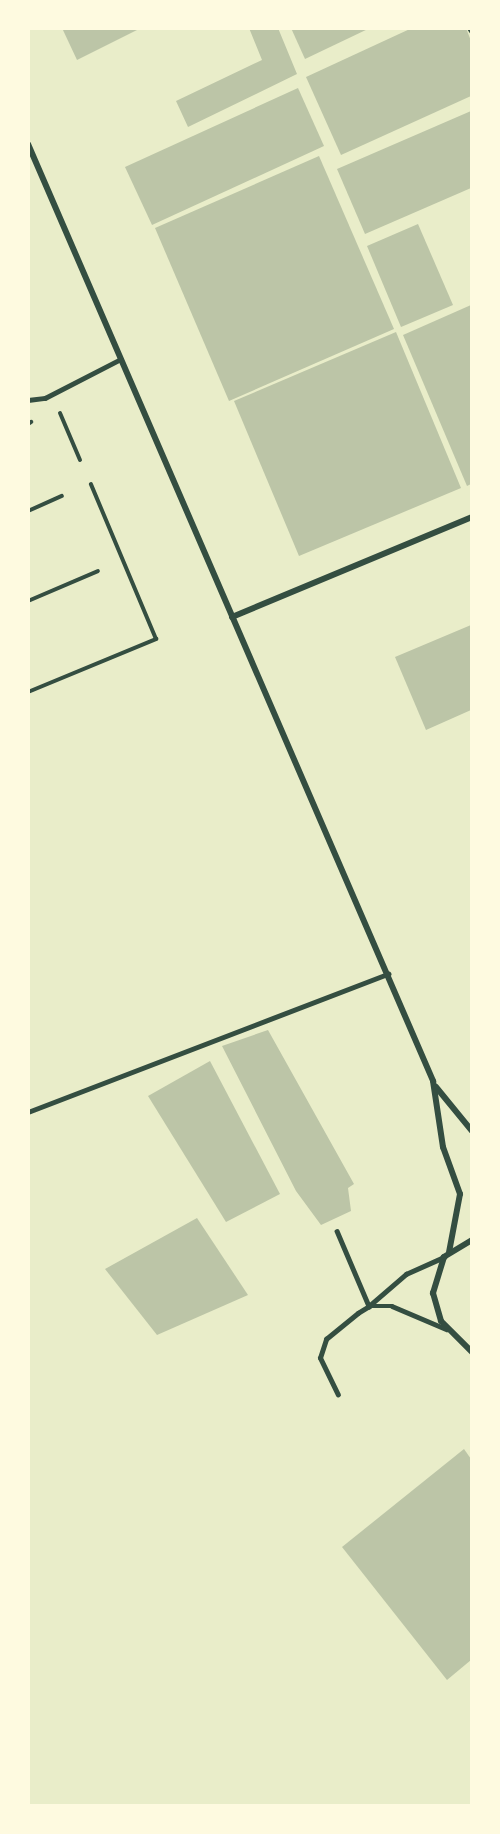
<!DOCTYPE html>
<style>
body{margin:0}
#map{position:relative;width:500px;height:1834px;overflow:hidden;background:#e9edc9;font-family:Ubuntu,sans-serif}
div>[style]{position:absolute}
[style*='--x']{left:calc(var(--x)*1px);top:calc(var(--y)*1px);width:calc(var(--w)*1px);rotate:calc(var(--a)*1deg)}
.building>*{inset:0;background:#bcc5a7}
.path>*{height:4px;margin:-2px;padding:0 2px;transform-origin:2px;border-radius:2px;background:#344e41}
.service>*{height:4.5px;margin:-2.25px;padding:0 2.25px;transform-origin:2.25px;border-radius:2.25px;background:#344e41}
.minor>*{height:6px;margin:-3px;padding:0 3px;transform-origin:3px;border-radius:3px;background:#344e41}
span{translate:-50% -50%;white-space:nowrap;text-align:center;line-height:1.15;-webkit-text-stroke:6px #fefae0;paint-order:stroke}
.frame{position:absolute;inset:0;border:30px solid #fefae0;pointer-events:none}
</style>
<div id="map">
<div class="building">
<div style="clip-path:polygon(62px 28px,141px 28px,77px 60px)"></div>
<div style="clip-path:polygon(249px 28px,278px 28px,297px 74px,188px 127px,176px 101px,262px 60px)"></div>
<div style="clip-path:polygon(291px 28px,370px 28px,305px 59px)"></div>
<div style="clip-path:polygon(412px 28px,466px 28px,471px 41px,471px 96px,341px 155px,306px 77px)"></div>
<div style="clip-path:polygon(298px 88px,324px 146px,152px 225px,125px 167px)"></div>
<div style="clip-path:polygon(471px 111px,471px 188px,365px 234px,337px 169px)"></div>
<div style="clip-path:polygon(319px 156px,394px 329px,229px 401px,155px 228px)"></div>
<div style="clip-path:polygon(418px 224px,453px 305px,401px 327px,367px 246px)"></div>
<div style="clip-path:polygon(471px 305px,471px 484px,467px 486px,403px 335px)"></div>
<div style="clip-path:polygon(396px 332px,461px 488px,299px 556px,234px 401px)"></div>
<div style="clip-path:polygon(471px 625px,471px 710px,426px 730px,395px 657px)"></div>
<div style="clip-path:polygon(268px 1030px,354px 1184px,348px 1188px,351px 1211px,321px 1225px,296px 1191px,222px 1046px)"></div>
<div style="clip-path:polygon(210px 1061px,280px 1194px,226px 1222px,148px 1096px)"></div>
<div style="clip-path:polygon(197px 1218px,248px 1295px,157px 1335px,105px 1269px)"></div>
<div style="clip-path:polygon(464px 1449px,471px 1459px,471px 1660px,447px 1680px,342px 1547px)"></div>
</div>
<div class="path">
<div style="--x:60;--y:413;--w:51;--a:66.9"></div>
<div style="--x:28;--y:424;--w:4;--a:-34"></div>
<div style="--x:28;--y:511;--w:37;--a:-24"></div>
<div style="--x:28;--y:601;--w:76;--a:-23.2"></div>
<div style="--x:28;--y:692;--w:139;--a:-22.5"></div>
<div style="--x:156;--y:639;--w:168;--a:-112.8"></div>
</div>
<div class="service">
<div style="--x:28;--y:400;--w:17;--a:-7"></div>
<div style="--x:45;--y:398;--w:85;--a:-27.2"></div>
<div style="--x:28;--y:1112;--w:386;--a:-21"></div>
<div style="--x:337;--y:1231;--w:82;--a:66.9"></div>
<div style="--x:369;--y:1306;--w:49;--a:-40.9"></div>
<div style="--x:406;--y:1274;--w:42;--a:-24.1"></div>
<div style="--x:338;--y:1395;--w:41;--a:-115.9"></div>
<div style="--x:320;--y:1358;--w:20;--a:-72"></div>
<div style="--x:326;--y:1339;--w:41;--a:-39.1"></div>
<div style="--x:358;--y:1313;--w:13;--a:-32"></div>
<div style="--x:369;--y:1306;--w:23;--a:0"></div>
<div style="--x:392;--y:1306;--w:59;--a:23.1"></div>
</div>
<div class="minor">
<div style="--x:470;--y:28;--w:4;--a:56"></div>
<div style="--x:28;--y:144;--w:1021;--a:66.62"></div>
<div style="--x:433;--y:1081;--w:67;--a:81.4"></div>
<div style="--x:443;--y:1147;--w:50;--a:70.1"></div>
<div style="--x:460;--y:1194;--w:59;--a:100.7"></div>
<div style="--x:232;--y:617;--w:260;--a:-22.6"></div>
<div style="--x:436;--y:1087;--w:57;--a:50.7"></div>
<div style="--x:472;--y:1240;--w:33;--a:149"></div>
<div style="--x:444;--y:1257;--w:38;--a:107"></div>
<div style="--x:433;--y:1293;--w:29;--a:74"></div>
<div style="--x:441;--y:1321;--w:44;--a:45"></div>
</div>
<div class="frame"></div>
</div>
